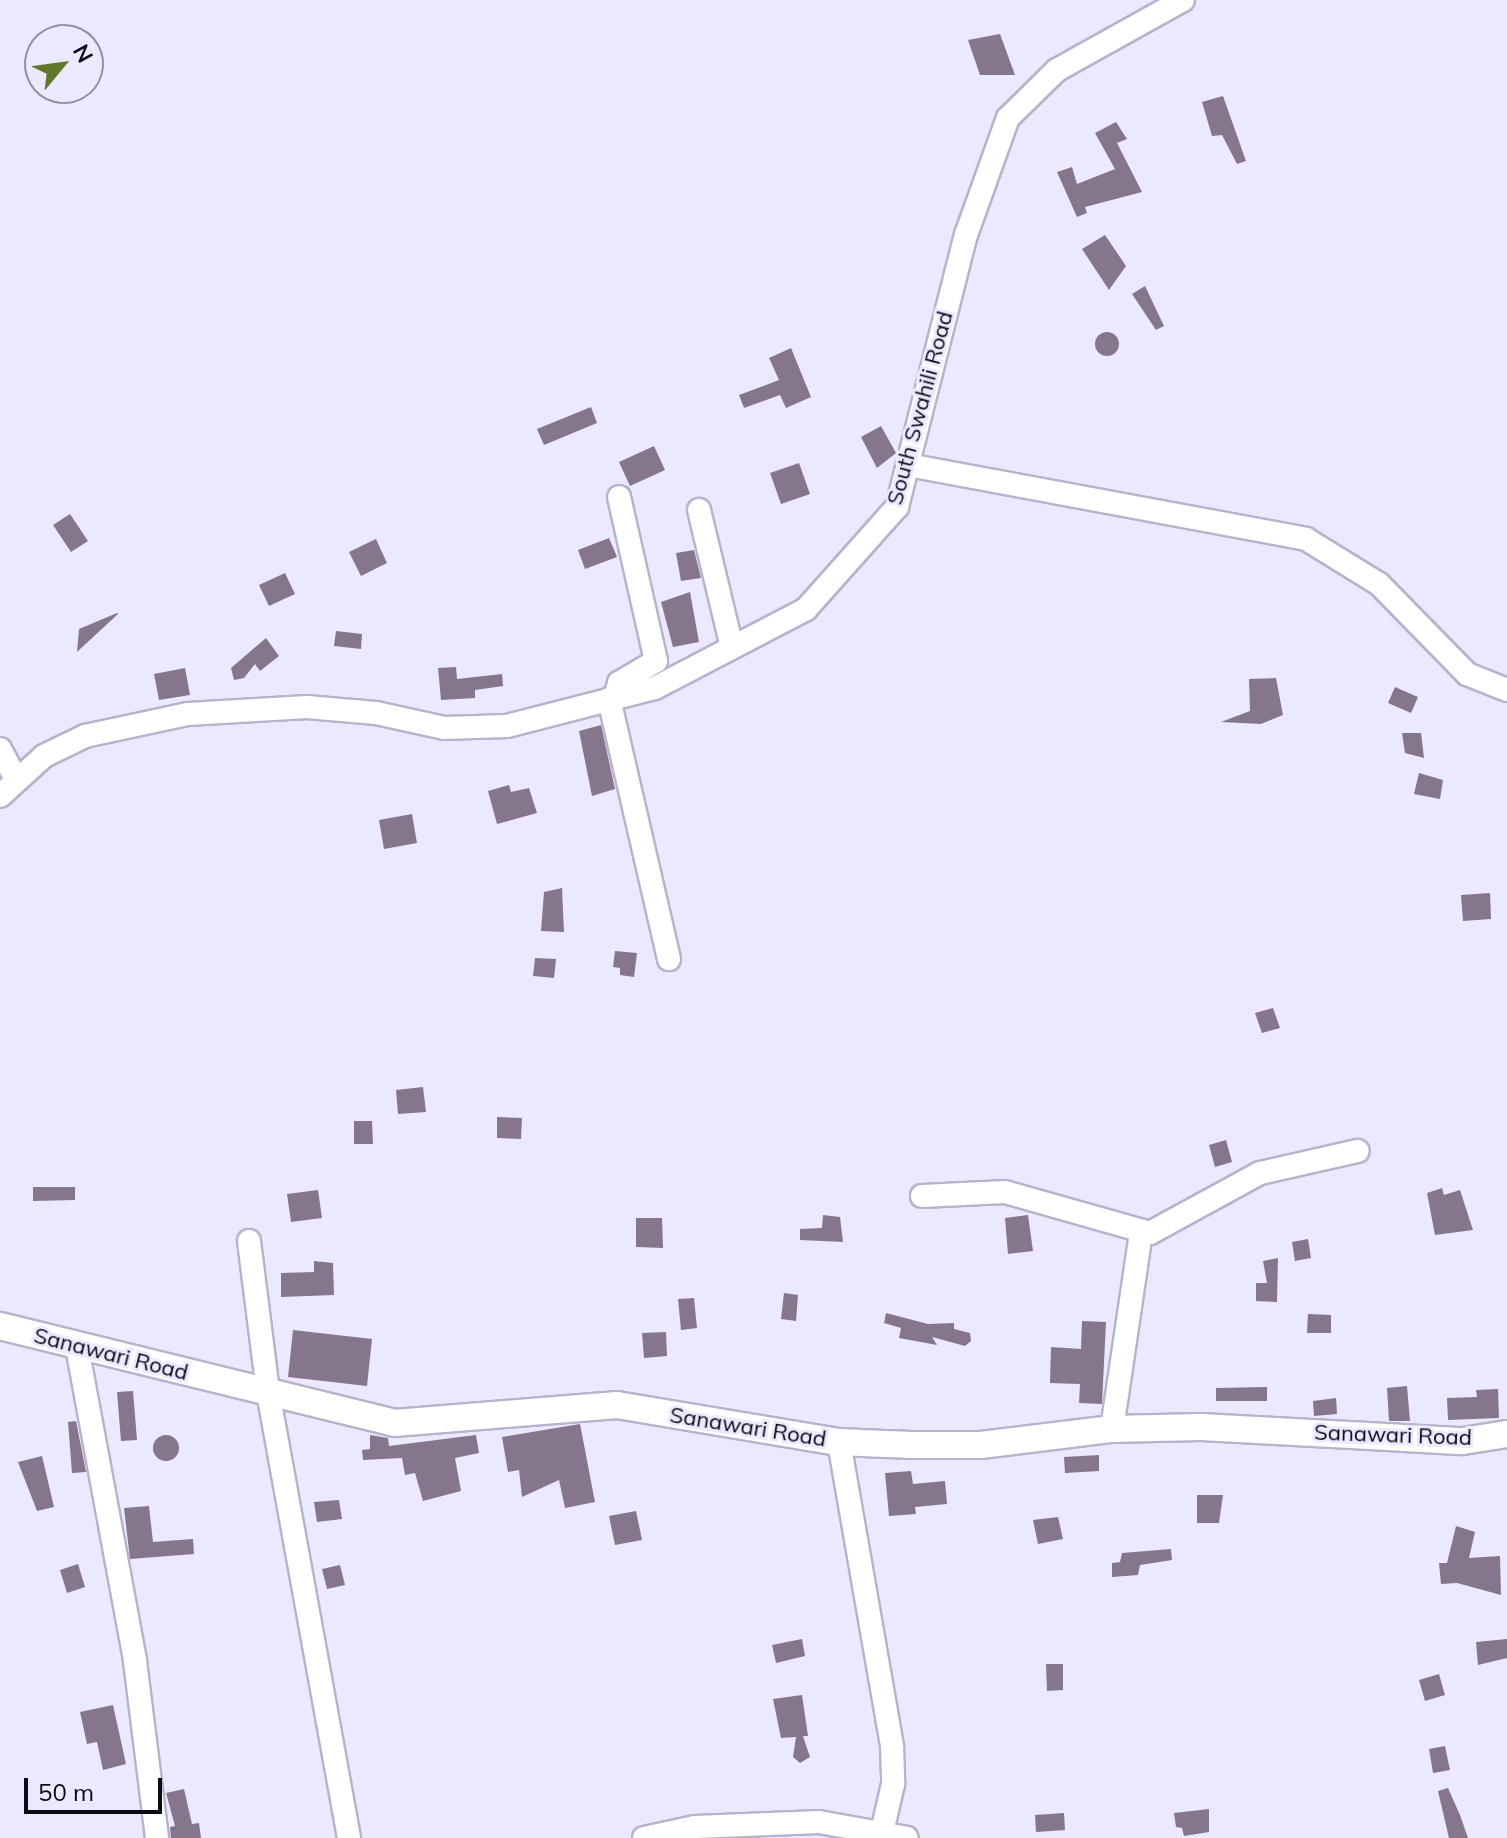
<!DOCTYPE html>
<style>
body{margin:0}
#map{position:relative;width:1507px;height:1838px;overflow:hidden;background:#ebe9ff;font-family:Mulish,sans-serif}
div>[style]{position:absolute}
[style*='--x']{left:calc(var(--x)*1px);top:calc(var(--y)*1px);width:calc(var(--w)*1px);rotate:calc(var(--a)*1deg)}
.building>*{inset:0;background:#86768b}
.round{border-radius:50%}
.roads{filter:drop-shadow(2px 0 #b6b3cc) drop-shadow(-2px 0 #b6b3cc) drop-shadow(0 2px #b6b3cc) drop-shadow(0 -2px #b6b3cc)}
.minor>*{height:22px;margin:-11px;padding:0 11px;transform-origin:11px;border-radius:11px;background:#fff}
.tertiary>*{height:26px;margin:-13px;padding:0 13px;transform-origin:13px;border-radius:13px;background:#fff}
span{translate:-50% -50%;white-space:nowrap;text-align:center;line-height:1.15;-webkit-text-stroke:6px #ebe9ff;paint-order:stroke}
.street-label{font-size:22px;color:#0c0b14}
.north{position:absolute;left:24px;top:24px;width:80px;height:80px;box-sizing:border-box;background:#ebe9ff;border:2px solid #9290a1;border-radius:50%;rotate:61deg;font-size:22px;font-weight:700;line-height:32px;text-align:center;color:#0c0b14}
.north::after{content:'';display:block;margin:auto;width:28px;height:36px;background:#607829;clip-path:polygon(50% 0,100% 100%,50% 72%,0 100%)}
.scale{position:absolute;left:24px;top:1778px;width:138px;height:36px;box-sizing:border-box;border:4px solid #0c0b14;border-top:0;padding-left:10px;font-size:24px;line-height:28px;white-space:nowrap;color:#0c0b14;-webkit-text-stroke:6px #ebe9ff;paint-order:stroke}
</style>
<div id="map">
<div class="building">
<div style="clip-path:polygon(1000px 34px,1015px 75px,980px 75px,968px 40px)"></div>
<div style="clip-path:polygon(1223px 96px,1246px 161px,1237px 164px,1222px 135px,1212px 136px,1202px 102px)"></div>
<div style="clip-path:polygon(1116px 122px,1127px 139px,1117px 143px,1142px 192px,1085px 207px,1087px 213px,1077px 217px,1057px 172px,1072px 167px,1077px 184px,1115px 169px,1095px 133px)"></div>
<div style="clip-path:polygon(1105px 235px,1126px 266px,1109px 290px,1082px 249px)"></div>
<div style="clip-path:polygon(1145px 286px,1164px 326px,1156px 330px,1132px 294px)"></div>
<div class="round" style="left:1095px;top:332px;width:24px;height:24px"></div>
<div style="clip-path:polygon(791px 348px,811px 397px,786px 408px,780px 395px,744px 408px,739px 395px,779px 380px,769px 358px)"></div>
<div style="clip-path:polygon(591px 407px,597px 423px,544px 445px,537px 429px)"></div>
<div style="clip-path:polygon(881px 426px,896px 453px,877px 468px,861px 437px)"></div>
<div style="clip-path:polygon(654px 446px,665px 470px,630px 486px,619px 462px)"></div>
<div style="clip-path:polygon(799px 463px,810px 494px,781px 504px,770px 473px)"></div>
<div style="clip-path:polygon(70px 514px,88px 541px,71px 552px,53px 525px)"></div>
<div style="clip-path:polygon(609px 538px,617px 557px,585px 569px,578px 550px)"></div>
<div style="clip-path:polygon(376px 539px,387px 563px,361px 576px,349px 552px)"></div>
<div style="clip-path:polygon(694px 550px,701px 578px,681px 581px,676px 553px)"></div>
<div style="clip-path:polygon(285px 573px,295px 594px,269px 606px,259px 585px)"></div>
<div style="clip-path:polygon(690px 592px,699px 642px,673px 647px,661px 602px)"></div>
<div style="clip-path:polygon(117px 613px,118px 614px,77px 652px,79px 629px)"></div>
<div style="clip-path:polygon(336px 631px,362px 634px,361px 649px,334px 646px)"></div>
<div style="clip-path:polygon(266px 638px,279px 656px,260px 671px,255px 664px,244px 678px,234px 680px,231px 668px)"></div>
<div style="clip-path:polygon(456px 667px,457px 679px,502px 674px,503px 686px,475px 690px,475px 698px,441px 700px,438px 668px)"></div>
<div style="clip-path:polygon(185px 668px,190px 695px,159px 700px,154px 674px)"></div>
<div style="clip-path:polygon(1276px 678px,1283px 715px,1261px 724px,1221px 722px,1250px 711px,1249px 679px)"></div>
<div style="clip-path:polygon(1395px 687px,1418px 697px,1411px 713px,1388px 703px)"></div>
<div style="clip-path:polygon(601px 725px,615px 789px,592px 796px,579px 731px)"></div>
<div style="clip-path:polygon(1402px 733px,1421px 733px,1424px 758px,1405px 753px)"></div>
<div style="clip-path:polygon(1419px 773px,1443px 780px,1440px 799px,1414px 794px)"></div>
<div style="clip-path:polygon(509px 785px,511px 792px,529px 788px,537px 813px,497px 824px,488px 791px)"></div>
<div style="clip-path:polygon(412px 814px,417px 843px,384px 849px,379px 820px)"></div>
<div style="clip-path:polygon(562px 888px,564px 932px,541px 931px,544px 892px)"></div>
<div style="clip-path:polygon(1490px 893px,1491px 919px,1463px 921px,1461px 895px)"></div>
<div style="clip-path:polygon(615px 951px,637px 953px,634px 977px,620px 975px,620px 968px,613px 967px)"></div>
<div style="clip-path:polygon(535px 958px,556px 959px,554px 978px,533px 976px)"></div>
<div style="clip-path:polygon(1273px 1008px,1280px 1028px,1262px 1033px,1255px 1013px)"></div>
<div style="clip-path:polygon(423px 1087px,426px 1112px,398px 1114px,396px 1090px)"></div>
<div style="clip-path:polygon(497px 1117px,522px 1118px,521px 1139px,497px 1138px)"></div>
<div style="clip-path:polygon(354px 1121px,372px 1121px,373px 1144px,354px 1144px)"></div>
<div style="clip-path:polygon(1226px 1140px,1232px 1162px,1215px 1167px,1209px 1145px)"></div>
<div style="clip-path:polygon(33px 1187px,75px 1187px,75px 1200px,33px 1201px)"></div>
<div style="clip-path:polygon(1442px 1188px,1444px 1195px,1460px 1190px,1473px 1230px,1435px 1235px,1427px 1193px)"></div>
<div style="clip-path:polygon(318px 1190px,322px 1218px,291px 1222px,287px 1194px)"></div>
<div style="clip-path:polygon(823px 1215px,840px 1217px,843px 1242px,800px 1240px,800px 1229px,822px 1228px)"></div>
<div style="clip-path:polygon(1028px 1215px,1033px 1251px,1008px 1254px,1005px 1218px)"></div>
<div style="clip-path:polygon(636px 1218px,662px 1218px,663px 1248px,636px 1247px)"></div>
<div style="clip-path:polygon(1308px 1239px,1311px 1258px,1295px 1261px,1292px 1242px)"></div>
<div style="clip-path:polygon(1278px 1258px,1277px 1302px,1256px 1301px,1256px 1283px,1267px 1283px,1263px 1261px)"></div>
<div style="clip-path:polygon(314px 1261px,333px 1263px,334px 1295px,281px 1297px,281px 1273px,314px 1272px)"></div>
<div style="clip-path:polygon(784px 1293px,798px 1295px,796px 1321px,781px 1319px)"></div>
<div style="clip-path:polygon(694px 1298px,697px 1328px,681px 1330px,678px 1299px)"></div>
<div style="clip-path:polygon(886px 1313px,928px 1324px,954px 1323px,954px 1329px,970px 1333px,971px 1341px,965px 1346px,932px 1337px,937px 1345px,899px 1338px,901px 1328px,884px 1323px)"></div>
<div style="clip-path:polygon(1308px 1314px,1331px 1315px,1331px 1333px,1307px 1333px)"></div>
<div style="clip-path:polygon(1082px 1321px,1106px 1322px,1102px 1404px,1079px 1403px,1080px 1384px,1050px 1383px,1051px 1347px,1081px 1349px)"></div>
<div style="clip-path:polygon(293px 1330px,372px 1339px,367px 1386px,288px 1377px)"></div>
<div style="clip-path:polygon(666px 1332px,667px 1356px,644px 1358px,642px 1333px)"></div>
<div style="clip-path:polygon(1407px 1386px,1410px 1421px,1389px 1421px,1387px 1388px)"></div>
<div style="clip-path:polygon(1267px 1387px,1267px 1401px,1216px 1401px,1216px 1388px)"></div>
<div style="clip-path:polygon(1498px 1389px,1499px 1418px,1448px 1420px,1447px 1398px,1477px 1397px,1476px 1390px)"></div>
<div style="clip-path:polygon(133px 1391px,137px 1440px,121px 1441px,117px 1392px)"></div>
<div style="clip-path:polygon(1336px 1398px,1337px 1414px,1314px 1416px,1313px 1401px)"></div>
<div style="clip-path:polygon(76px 1421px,86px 1472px,72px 1473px,68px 1422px)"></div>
<div style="clip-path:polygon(580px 1424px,595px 1502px,565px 1508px,559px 1480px,522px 1497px,519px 1470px,508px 1472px,502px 1437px)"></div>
<div style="clip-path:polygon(370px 1435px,388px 1438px,389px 1446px,476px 1435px,479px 1453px,455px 1458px,461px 1491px,423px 1501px,415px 1473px,405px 1475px,402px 1458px,363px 1460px,362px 1450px,370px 1449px)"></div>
<div class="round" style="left:153px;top:1435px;width:26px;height:26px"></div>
<div style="clip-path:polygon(1099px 1455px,1099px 1471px,1065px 1473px,1064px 1457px)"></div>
<div style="clip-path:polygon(42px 1456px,54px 1507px,37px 1511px,18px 1462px)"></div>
<div style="clip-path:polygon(911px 1471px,913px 1484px,945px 1481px,947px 1504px,915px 1507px,916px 1514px,889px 1516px,885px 1473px)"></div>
<div style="clip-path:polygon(1197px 1495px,1223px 1495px,1219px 1523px,1197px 1523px)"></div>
<div style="clip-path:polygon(339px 1500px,342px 1519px,317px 1522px,314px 1502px)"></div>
<div style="clip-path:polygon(149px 1506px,153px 1542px,193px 1539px,194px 1554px,130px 1559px,124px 1508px)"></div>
<div style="clip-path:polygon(636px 1511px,642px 1540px,615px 1545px,609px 1516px)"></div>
<div style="clip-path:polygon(1058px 1517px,1063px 1539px,1038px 1544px,1033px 1520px)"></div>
<div style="clip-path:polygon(1456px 1526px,1475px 1532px,1469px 1558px,1500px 1556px,1501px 1595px,1457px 1583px,1441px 1584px,1439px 1563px,1447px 1563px)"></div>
<div style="clip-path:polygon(1171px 1549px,1172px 1560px,1140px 1565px,1138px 1575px,1112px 1577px,1112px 1563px,1120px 1562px,1122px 1553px)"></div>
<div style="clip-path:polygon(78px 1564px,85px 1587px,67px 1593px,60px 1570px)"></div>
<div style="clip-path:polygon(340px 1565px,345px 1585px,327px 1589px,322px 1569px)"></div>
<div style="clip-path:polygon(802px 1639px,805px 1656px,776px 1663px,772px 1645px)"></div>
<div style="clip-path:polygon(1507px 1639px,1507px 1658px,1478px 1665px,1476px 1642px)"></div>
<div style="clip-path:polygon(1046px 1664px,1063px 1664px,1063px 1690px,1047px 1691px)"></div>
<div style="clip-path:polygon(1439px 1674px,1445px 1695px,1425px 1701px,1419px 1680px)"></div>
<div style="clip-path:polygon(802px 1695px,808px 1736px,803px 1736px,810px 1757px,800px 1763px,793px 1757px,796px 1737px,781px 1738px,773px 1699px)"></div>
<div style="clip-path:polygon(113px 1705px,126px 1764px,103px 1770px,97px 1742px,87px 1744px,80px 1712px)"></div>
<div style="clip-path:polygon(1445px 1746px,1450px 1770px,1433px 1773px,1429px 1749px)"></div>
<div style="clip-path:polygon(1448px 1788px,1460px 1815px,1468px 1838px,1449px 1838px,1438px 1791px)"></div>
<div style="clip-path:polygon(184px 1789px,192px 1824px,199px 1823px,201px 1838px,171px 1838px,170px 1827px,175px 1826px,166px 1793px)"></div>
<div style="clip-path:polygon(1209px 1809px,1209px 1832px,1184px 1836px,1182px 1828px,1176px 1827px,1174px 1813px)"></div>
<div style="clip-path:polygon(1064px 1813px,1065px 1830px,1036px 1832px,1035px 1815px)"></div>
</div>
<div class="roads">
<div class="minor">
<div style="--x:908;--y:465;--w:405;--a:10.5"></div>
<div style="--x:1306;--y:539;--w:86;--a:31.7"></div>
<div style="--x:1379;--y:584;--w:126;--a:45.6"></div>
<div style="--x:1467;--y:674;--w:43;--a:21.8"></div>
<div style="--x:699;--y:510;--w:141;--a:76.5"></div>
<div style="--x:615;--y:698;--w:16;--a:-75"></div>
<div style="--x:619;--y:683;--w:43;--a:-30.7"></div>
<div style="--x:656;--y:661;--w:168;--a:-102.7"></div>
<div style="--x:609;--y:699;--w:267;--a:77"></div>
<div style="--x:0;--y:749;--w:34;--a:62"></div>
<div style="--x:0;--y:796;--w:59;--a:-42.3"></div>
<div style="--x:44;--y:756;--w:46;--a:-26"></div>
<div style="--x:85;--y:736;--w:105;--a:-12.1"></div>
<div style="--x:188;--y:714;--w:119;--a:-3.4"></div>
<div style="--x:307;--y:707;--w:69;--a:5"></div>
<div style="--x:376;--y:713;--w:70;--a:12.4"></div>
<div style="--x:444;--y:728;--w:63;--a:-1.8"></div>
<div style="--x:507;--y:726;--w:153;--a:-14.4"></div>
<div style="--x:655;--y:688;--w:170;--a:-27.6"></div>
<div style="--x:806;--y:609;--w:137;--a:-48.3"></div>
<div style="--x:897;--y:507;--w:281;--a:-75.8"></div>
<div style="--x:966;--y:235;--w:124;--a:-70.3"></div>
<div style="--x:1008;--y:118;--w:69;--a:-44.4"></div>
<div style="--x:1057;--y:70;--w:144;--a:-29.1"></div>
<div style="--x:922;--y:1196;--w:83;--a:-2.8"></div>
<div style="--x:1005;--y:1192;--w:151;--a:15.8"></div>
<div style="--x:1150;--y:1233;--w:125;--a:-28.6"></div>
<div style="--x:1260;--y:1173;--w:100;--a:-12.7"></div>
<div style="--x:249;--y:1241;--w:152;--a:82.8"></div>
<div style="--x:268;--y:1392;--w:453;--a:79.7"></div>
<div style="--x:77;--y:1347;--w:319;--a:79.5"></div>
<div style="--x:135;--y:1661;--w:178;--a:82.9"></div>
<div style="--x:1112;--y:1429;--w:198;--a:-81.6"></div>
<div style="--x:839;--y:1442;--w:310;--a:80.1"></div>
<div style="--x:892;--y:1747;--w:37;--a:88"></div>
<div style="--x:893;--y:1784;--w:49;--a:102.9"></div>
<div style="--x:644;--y:1838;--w:52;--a:-12.2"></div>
<div style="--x:695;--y:1827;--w:124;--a:-2.3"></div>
<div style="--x:819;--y:1822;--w:89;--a:10.3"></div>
</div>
<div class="tertiary">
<div style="--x:0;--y:1326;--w:406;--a:13.8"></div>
<div style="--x:394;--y:1423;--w:224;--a:-4.6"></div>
<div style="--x:617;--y:1405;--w:225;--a:9.5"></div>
<div style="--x:839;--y:1442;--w:73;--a:2.4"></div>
<div style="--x:912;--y:1445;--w:69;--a:0"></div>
<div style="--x:981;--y:1445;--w:132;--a:-7"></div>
<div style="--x:1112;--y:1429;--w:89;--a:-1.3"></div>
<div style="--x:1201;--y:1427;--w:262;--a:3.1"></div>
<div style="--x:1463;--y:1441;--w:45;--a:-9"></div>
</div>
</div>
<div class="street-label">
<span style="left:920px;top:408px;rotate:-75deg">South Swahili Road</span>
<span style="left:111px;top:1354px;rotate:14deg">Sanawari Road</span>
<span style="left:748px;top:1427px;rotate:9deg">Sanawari Road</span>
<span style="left:1393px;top:1435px;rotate:2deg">Sanawari Road</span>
</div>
<div class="north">N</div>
<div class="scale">50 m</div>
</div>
